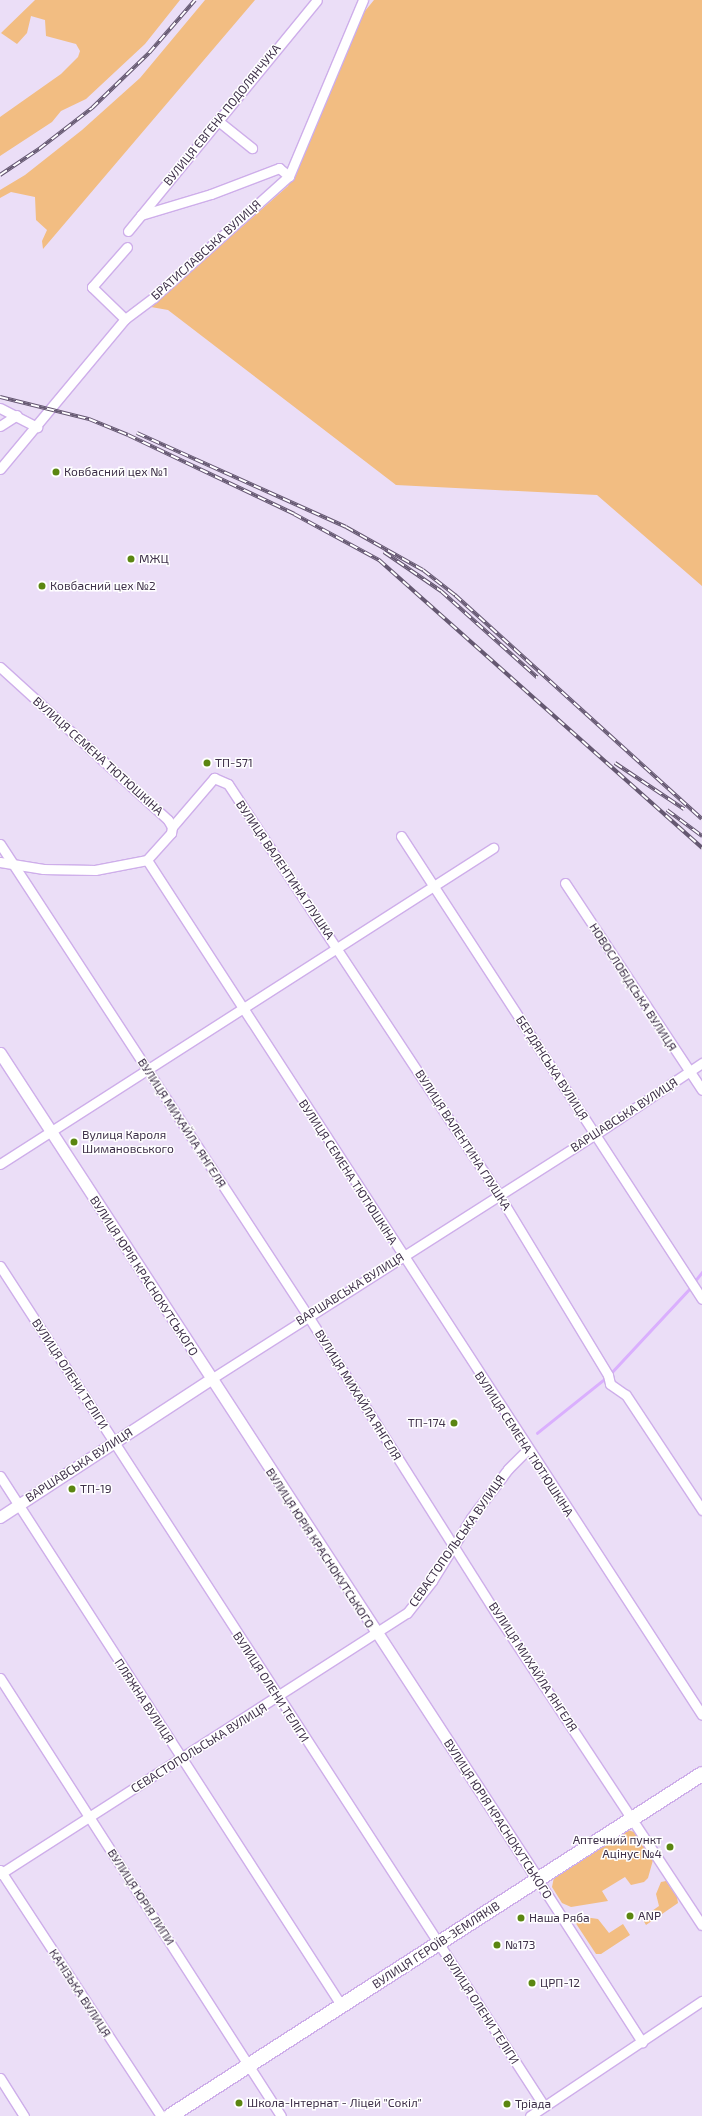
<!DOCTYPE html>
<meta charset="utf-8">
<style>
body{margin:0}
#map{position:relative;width:702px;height:2116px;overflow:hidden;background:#ebdef7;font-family:"Exo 2",sans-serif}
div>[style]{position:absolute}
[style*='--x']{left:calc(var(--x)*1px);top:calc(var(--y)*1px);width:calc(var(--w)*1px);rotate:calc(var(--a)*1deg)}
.green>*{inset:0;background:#f2bd82}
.stream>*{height:2.5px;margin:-1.25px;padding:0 1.25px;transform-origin:1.25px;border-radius:1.25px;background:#daaffe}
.roads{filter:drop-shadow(1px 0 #ceaeea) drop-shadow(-1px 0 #ceaeea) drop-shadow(0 1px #ceaeea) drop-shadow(0 -1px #ceaeea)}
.minor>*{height:9px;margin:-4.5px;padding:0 4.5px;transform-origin:4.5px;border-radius:4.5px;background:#fff}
.tertiary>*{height:11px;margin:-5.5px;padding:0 5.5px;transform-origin:5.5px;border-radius:5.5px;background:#fff}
.primary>*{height:14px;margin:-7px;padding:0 7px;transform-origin:7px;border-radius:7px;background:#fff}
.rail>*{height:4px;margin-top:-2px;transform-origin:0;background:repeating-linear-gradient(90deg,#fff 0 8px,#655871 0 16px);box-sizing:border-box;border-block:1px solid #655871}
.dots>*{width:11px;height:11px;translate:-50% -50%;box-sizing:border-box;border:2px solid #fff;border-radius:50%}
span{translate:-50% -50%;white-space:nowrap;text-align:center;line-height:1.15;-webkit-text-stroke:3px #fff;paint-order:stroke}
.street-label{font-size:12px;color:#3e3049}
.poi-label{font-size:12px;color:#3e3049}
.left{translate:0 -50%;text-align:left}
.right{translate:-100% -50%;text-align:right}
</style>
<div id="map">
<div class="green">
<div style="clip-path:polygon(35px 0,180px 0,145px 44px,86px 99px,61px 111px,52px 122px,0 156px,0 117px,61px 74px,78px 57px,80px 51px,76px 44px,46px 36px,45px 20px,31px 16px,27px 33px,17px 44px,1px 33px)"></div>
<div style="clip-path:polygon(205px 0,255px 0,43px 249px,42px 241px,47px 230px,36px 220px,35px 197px,11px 192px,0 198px,0 190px,25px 175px,82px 130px,140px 78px)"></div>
<div style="clip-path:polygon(374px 0,702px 0,702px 586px,597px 495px,396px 485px,168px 310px,151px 307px,288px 186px,365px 11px)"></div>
<div style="clip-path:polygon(628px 1830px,634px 1832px,653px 1860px,648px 1878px,644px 1882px,631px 1885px,625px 1877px,602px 1891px,608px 1901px,571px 1907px,562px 1903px,552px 1887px,554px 1877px)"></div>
<div style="clip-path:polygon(666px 1881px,677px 1897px,678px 1903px,646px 1925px,642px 1918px,659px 1906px,656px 1894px,661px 1882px)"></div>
<div style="clip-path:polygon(578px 1916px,598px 1919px,609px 1933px,623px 1924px,630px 1935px,601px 1954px,596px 1954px,575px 1922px)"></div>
</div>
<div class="stream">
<div style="--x:694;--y:1282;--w:13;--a:-51"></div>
<div style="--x:610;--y:1374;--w:119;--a:-47"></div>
<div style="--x:537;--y:1433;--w:90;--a:-38.7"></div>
</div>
<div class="roads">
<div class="minor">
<div style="--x:217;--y:120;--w:45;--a:38.7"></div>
<div style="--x:141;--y:215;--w:73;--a:-16.7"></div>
<div style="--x:211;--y:194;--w:73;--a:-20.9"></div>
<div style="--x:279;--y:168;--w:13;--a:39"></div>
<div style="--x:128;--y:231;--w:298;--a:-50.7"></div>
<div style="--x:125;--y:319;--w:46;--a:-135.9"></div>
<div style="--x:92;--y:287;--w:53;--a:-48.8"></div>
<div style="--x:0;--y:408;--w:42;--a:27.2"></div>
<div style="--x:0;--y:426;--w:20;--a:-33"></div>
<div style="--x:0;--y:469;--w:195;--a:-50.2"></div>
<div style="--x:125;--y:319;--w:36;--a:-37"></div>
<div style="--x:154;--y:297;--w:181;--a:-41.9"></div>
<div style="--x:289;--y:176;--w:191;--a:-67.2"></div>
<div style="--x:0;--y:667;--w:227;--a:42.3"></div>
<div style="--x:168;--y:820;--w:8;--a:60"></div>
<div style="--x:172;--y:827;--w:6;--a:99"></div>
<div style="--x:171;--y:833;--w:36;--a:132"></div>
<div style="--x:172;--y:827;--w:65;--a:-49.4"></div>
<div style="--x:214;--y:778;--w:15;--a:23"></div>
<div style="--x:228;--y:784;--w:492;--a:56.6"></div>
<div style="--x:499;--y:1195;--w:210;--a:58.8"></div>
<div style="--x:608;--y:1375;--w:9;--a:77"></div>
<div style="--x:610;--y:1384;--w:19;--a:35"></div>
<div style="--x:626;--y:1395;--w:138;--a:56.5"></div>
<div style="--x:401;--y:836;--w:552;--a:56.97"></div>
<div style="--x:0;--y:844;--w:564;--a:56.87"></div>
<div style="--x:308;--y:1316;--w:355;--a:57.7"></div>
<div style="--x:498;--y:1616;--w:370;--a:56.6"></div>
<div style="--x:147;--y:860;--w:1019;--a:57.01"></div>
<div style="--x:0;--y:862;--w:44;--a:9.2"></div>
<div style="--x:43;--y:869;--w:52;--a:1.1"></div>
<div style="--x:95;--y:870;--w:53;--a:-10.9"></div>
<div style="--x:565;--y:883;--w:248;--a:56.5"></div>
<div style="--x:0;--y:1164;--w:586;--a:-32.66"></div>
<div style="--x:0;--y:1266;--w:1001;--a:57.07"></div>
<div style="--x:211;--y:1379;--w:456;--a:-32.5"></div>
<div style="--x:596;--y:1134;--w:128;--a:-33.8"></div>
<div style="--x:0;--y:1476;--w:629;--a:57.19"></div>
<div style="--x:0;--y:1678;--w:520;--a:57.32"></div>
<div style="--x:0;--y:1870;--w:294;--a:56.8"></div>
<div style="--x:0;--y:1874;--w:483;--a:-32.7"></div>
<div style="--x:407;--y:1613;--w:41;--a:-52"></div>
<div style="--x:432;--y:1581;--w:74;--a:-58.2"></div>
<div style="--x:471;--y:1518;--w:61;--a:-52.9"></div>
<div style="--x:508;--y:1469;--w:27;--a:-45"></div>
<div style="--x:538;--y:1880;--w:193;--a:57.3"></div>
<div style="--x:0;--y:2078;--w:45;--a:57.7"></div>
<div style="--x:530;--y:2116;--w:207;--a:-33.8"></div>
</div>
<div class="tertiary">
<div style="--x:0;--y:1053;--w:987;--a:56.95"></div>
<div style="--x:0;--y:1517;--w:252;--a:-33.2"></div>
</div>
<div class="primary">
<div style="--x:170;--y:2116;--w:632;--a:-32.74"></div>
</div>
</div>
<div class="rail">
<div style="--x:0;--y:175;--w:47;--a:-33.7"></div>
<div style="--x:39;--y:149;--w:67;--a:-37.7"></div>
<div style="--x:92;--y:108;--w:79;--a:-44"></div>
<div style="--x:149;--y:53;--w:70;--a:-49"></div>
<div style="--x:0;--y:397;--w:92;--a:13.9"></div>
<div style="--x:89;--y:419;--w:42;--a:22.3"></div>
<div style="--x:128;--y:435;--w:184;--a:25.4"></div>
<div style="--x:294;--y:514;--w:97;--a:28.4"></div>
<div style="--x:379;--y:560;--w:433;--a:41.7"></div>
<div style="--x:137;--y:433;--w:229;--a:24.2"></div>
<div style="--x:346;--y:527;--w:88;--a:29.2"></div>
<div style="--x:423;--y:570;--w:41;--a:38"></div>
<div style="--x:455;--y:595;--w:333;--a:42.2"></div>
<div style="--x:384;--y:552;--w:69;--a:34.4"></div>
<div style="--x:441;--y:591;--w:129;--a:41.9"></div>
<div style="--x:615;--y:763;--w:83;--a:33.7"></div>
<div style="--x:667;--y:810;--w:44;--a:36.6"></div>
</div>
<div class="dots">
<div style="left:56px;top:472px;background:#5b8611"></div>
<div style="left:131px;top:559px;background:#5b8611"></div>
<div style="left:42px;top:586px;background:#5b8611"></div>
<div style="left:207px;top:763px;background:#5b8611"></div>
<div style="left:74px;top:1142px;background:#5b8611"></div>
<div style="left:454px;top:1423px;background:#5b8611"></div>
<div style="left:72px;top:1489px;background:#5b8611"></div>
<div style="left:670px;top:1847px;background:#5b8611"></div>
<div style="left:630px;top:1916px;background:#5b8611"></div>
<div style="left:521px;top:1918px;background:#5b8611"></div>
<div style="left:497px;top:1945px;background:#5b8611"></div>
<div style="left:532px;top:1983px;background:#5b8611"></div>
<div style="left:239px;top:2103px;background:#5b8611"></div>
<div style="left:507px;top:2104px;background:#5b8611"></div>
</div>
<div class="street-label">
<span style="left:222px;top:115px;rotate:-51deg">ВУЛИЦЯ ЄВГЕНА ПОДОЛЯНЧУКА</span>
<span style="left:206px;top:250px;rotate:-42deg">БРАТИСЛАВСЬКА ВУЛИЦЯ</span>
<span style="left:98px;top:756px;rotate:42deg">ВУЛИЦЯ СЕМЕНА ТЮТЮШКІНА</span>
<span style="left:285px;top:870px;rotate:56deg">ВУЛИЦЯ ВАЛЕНТИНА ГЛУШКА</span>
<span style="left:633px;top:987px;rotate:57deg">НОВОСЛОБІДСЬКА ВУЛИЦЯ</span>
<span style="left:552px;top:1068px;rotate:57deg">БЕРДЯНСЬКА ВУЛИЦЯ</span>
<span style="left:624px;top:1115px;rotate:-33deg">ВАРШАВСЬКА ВУЛИЦЯ</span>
<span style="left:182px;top:1123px;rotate:57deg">ВУЛИЦЯ МИХАЙЛА ЯНГЕЛЯ</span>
<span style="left:463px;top:1140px;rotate:57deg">ВУЛИЦЯ ВАЛЕНТИНА ГЛУШКА</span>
<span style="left:348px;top:1172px;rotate:57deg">ВУЛИЦЯ СЕМЕНА ТЮТЮШКІНА</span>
<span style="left:144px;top:1276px;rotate:57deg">ВУЛИЦЯ ЮРІЯ КРАСНОКУТСЬКОГО</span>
<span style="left:350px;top:1289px;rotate:-32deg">ВАРШАВСЬКА ВУЛИЦЯ</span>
<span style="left:70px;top:1374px;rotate:57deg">ВУЛИЦЯ ОЛЕНИ ТЕЛІГИ</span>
<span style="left:358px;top:1395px;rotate:58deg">ВУЛИЦЯ МИХАЙЛА ЯНГЕЛЯ</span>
<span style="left:524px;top:1444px;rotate:57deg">ВУЛИЦЯ СЕМЕНА ТЮТЮШКІНА</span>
<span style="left:79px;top:1465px;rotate:-33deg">ВАРШАВСЬКА ВУЛИЦЯ</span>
<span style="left:457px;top:1541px;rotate:-55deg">СЕВАСТОПОЛЬСЬКА ВУЛИЦЯ</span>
<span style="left:320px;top:1548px;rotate:57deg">ВУЛИЦЯ ЮРІЯ КРАСНОКУТСЬКОГО</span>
<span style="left:533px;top:1667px;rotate:57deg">ВУЛИЦЯ МИХАЙЛА ЯНГЕЛЯ</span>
<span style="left:271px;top:1687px;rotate:57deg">ВУЛИЦЯ ОЛЕНИ ТЕЛІГИ</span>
<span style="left:144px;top:1701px;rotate:57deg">ПЛЯЖНА ВУЛИЦЯ</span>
<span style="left:199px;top:1748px;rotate:-32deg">СЕВАСТОПОЛЬСЬКА ВУЛИЦЯ</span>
<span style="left:498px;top:1819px;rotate:57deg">ВУЛИЦЯ ЮРІЯ КРАСНОКУТСЬКОГО</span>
<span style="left:141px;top:1897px;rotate:57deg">ВУЛИЦЯ ЮРІЯ ЛИПИ</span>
<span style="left:436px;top:1945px;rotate:-33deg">ВУЛИЦЯ ГЕРОЇВ-ЗЕМЛЯКІВ</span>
<span style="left:80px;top:1993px;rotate:57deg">КАНІЗЬКА ВУЛИЦЯ</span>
<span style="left:481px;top:2009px;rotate:57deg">ВУЛИЦЯ ОЛЕНИ ТЕЛІГИ</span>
</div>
<div class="poi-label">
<span class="left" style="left:64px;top:472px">Ковбасний цех №1</span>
<span class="left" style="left:139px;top:559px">МЖЦ</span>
<span class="left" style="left:50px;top:586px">Ковбасний цех №2</span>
<span class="left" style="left:215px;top:763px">ТП-571</span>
<span class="left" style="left:82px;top:1142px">Вулиця Кароля<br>Шимановського</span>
<span class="right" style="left:446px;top:1423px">ТП-174</span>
<span class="left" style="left:80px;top:1489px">ТП-19</span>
<span class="right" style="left:662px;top:1847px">Аптечний пункт<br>Ацінус №4</span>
<span class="left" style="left:638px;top:1916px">ANP</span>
<span class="left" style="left:529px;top:1918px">Наша Ряба</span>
<span class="left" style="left:505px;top:1945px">№173</span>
<span class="left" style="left:540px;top:1983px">ЦРП-12</span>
<span class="left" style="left:247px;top:2103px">Школа-Інтернат - Ліцей "Сокіл"</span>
<span class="left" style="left:515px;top:2104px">Тріада</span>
</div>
</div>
